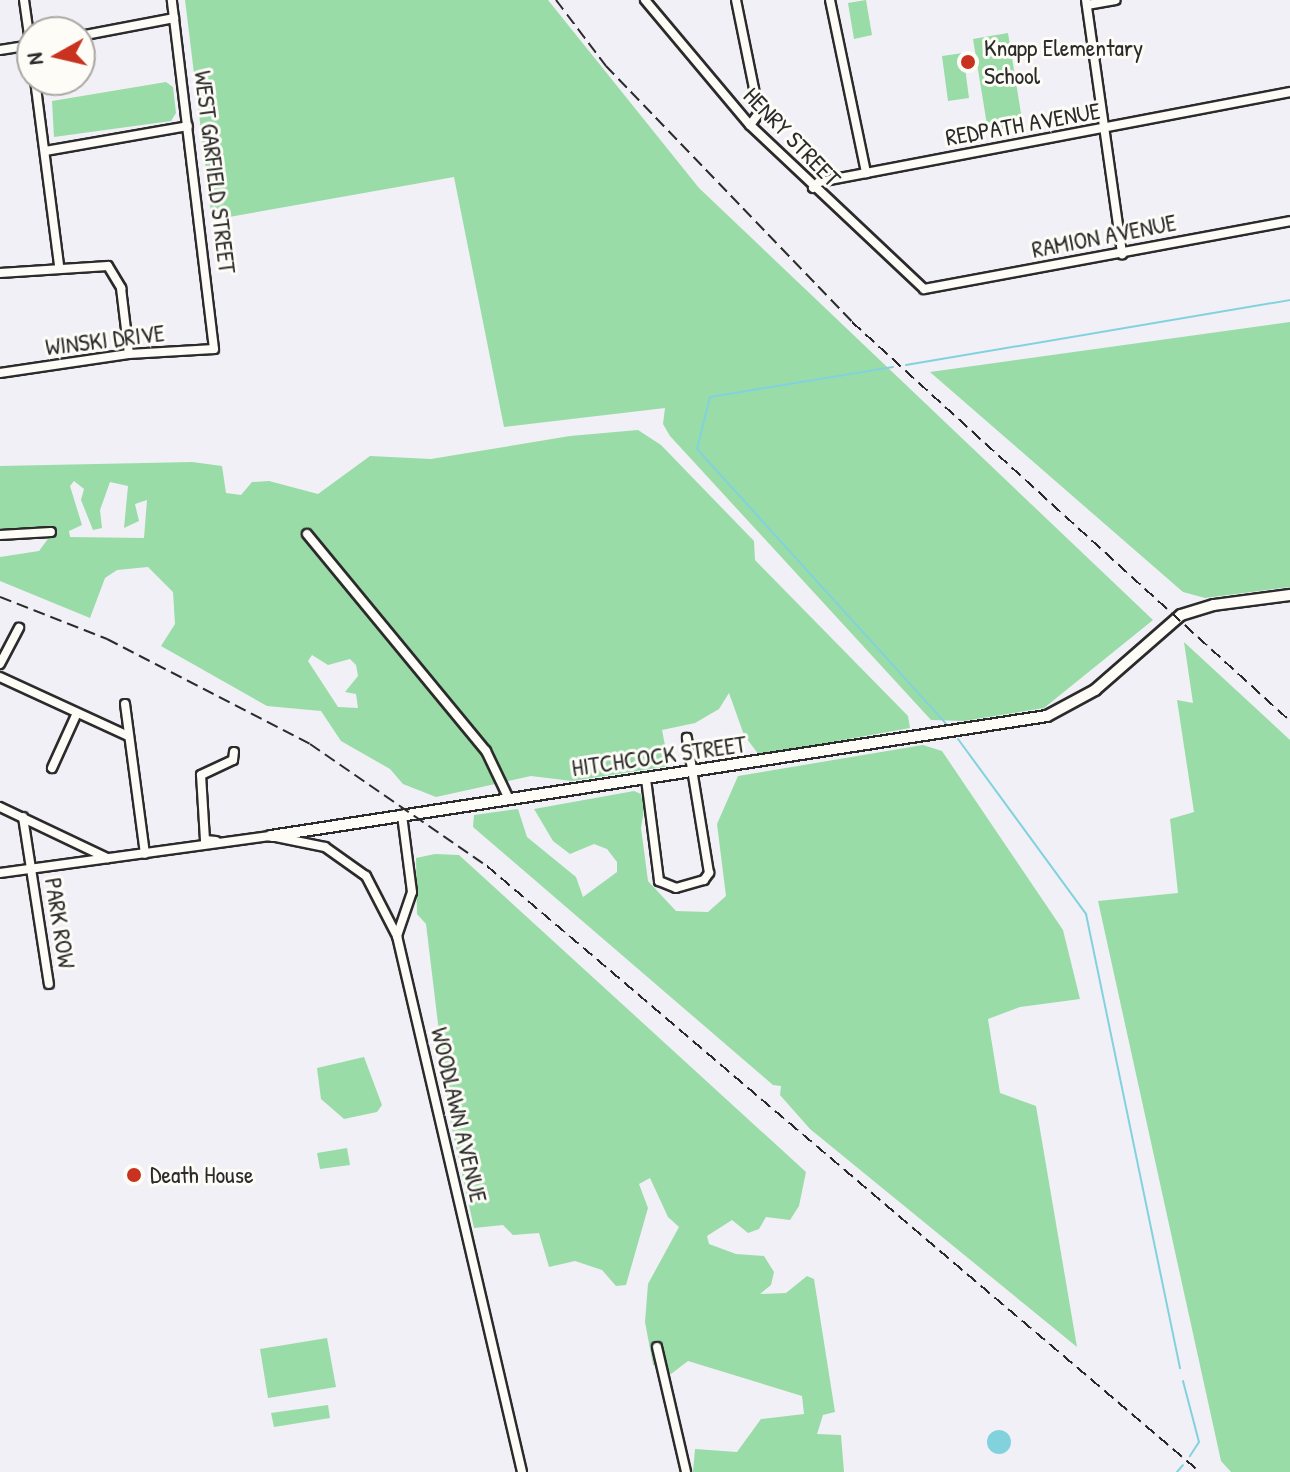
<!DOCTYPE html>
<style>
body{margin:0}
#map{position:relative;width:1290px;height:1472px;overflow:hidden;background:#f1f0f6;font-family:"Patrick Hand",sans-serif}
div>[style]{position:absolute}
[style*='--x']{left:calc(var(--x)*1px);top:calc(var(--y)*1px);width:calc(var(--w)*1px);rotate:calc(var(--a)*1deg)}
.green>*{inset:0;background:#99dca7}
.water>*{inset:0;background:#82d2de}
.round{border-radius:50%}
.stream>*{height:2px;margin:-1px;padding:0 1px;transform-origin:1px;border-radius:1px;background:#82d2de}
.roads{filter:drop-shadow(2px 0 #2b2b2b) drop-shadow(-2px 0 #2b2b2b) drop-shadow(0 2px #2b2b2b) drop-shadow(0 -2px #2b2b2b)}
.minor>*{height:8px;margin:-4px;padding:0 4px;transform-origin:4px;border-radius:4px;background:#fdfcf7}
.tertiary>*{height:10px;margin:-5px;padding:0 5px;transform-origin:5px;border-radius:5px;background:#fdfcf7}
.rail>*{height:2px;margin-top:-1px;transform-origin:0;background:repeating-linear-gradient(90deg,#2b2b2b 0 12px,transparent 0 18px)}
.dots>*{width:22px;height:22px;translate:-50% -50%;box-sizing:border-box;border:4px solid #fdfcf7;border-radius:50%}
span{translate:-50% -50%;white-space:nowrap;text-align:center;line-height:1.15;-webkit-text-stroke:6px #fdfcf7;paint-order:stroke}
.poi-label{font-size:24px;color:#2b2b2b}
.left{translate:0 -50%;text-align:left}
.street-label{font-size:24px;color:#2b2b2b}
.north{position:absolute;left:16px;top:16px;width:80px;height:80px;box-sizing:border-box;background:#fdfcf7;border:2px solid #a9a8a5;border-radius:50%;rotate:262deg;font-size:22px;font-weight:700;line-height:32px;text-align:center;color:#2b2b2b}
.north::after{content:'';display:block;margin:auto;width:28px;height:36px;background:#c8321e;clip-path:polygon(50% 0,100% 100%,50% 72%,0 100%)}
</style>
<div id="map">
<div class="green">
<div style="clip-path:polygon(185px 0,548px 0,699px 188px,1153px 620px,1044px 708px,964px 721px,931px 720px,670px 436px,663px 424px,665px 408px,504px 427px,454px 177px,212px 220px)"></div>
<div style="clip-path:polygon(866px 0,872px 35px,854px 39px,848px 3px)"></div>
<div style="clip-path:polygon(1008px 33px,1023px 126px,988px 131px,973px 39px)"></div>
<div style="clip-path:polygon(963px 53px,969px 98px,948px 101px,942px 56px)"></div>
<div style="clip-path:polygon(166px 82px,173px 87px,176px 113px,171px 121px,54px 137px,52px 101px)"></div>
<div style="clip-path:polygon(1290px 322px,1290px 587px,1205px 598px,1183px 592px,930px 372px)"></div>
<div style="clip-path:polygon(evenodd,638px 430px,661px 445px,754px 541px,755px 560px,908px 716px,910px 728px,759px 755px,744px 735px,729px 693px,719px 709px,695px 723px,662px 730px,669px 766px,572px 781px,531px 776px,436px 797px,403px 784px,390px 769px,341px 741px,321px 711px,267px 706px,161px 646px,175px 624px,173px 592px,148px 567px,117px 570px,105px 578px,90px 618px,0 581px,0 557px,39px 551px,53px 532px,0 530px,0 466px,192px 462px,222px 466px,226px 493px,241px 495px,252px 482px,269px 481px,318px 494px,370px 456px,431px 459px,570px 436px,638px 430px,74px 481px,84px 489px,81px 500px,93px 530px,102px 528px,100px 510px,110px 482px,128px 486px,124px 528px,139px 521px,135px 504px,147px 500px,144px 538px,70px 537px,69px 531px,82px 525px,70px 486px,74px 481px,638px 430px,312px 655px,328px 665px,350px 659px,356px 665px,358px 676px,345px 692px,356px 694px,358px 708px,338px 707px,308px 661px,312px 655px)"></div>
<div style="clip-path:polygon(1184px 642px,1290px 740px,1290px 1472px,1231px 1472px,1221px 1461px,1098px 901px,1178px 893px,1170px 819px,1194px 812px,1177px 700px,1193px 703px)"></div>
<div style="clip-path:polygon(923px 745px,942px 751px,1063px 930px,1080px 999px,1020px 1007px,988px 1019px,1000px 1093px,1036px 1106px,1077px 1347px,810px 1129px,780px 1095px,781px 1086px,773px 1085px,473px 827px,474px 815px,518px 809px,527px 837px,576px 877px,583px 897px,617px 872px,617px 862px,607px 849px,594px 844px,570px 854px,553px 841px,534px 809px,634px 791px,641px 794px,644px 809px,641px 828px,648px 881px,676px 911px,708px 912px,726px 896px,717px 824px,738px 776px)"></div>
<div style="clip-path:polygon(435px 854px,459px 855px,806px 1172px,799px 1206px,790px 1220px,766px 1217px,759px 1229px,748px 1233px,732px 1220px,707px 1236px,709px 1244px,736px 1254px,764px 1256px,774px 1272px,771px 1285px,760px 1294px,786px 1293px,807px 1276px,814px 1279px,835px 1412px,823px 1415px,817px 1434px,841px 1435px,844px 1472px,693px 1472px,695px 1449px,737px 1452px,761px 1419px,804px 1414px,802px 1396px,688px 1361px,671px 1374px,653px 1365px,645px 1322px,648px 1284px,679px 1227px,668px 1217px,650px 1178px,639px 1184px,648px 1208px,626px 1285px,616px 1286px,602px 1270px,575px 1261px,549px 1267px,539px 1233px,513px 1235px,503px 1225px,474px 1228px,449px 1115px,426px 924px,417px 914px,416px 858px)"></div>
<div style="clip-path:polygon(364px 1057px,382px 1105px,377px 1112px,344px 1119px,321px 1099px,317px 1068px)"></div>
<div style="clip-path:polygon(347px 1148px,350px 1165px,320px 1169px,317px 1153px)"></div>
<div style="clip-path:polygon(327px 1338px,336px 1387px,268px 1398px,260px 1349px)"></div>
<div style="clip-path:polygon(328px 1405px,330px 1418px,274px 1427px,271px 1413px)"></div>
</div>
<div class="water">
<div class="round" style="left:987px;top:1430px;width:24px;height:24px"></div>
</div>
<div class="stream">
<div style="--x:906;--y:365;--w:389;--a:-9.6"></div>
<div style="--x:893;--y:367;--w:185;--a:170.7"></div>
<div style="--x:710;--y:397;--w:54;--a:104"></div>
<div style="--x:697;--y:449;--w:374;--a:47.8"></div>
<div style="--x:958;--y:739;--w:217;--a:53.8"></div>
<div style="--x:1086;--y:914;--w:464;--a:78.3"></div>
<div style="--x:1183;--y:1381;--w:63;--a:75.3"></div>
<div style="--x:1199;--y:1442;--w:17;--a:123"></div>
<div style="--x:1177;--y:1472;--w:9;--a:-49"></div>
</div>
<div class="roads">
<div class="minor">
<div style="--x:24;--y:0;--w:57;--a:81.9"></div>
<div style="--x:645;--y:0;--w:163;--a:50"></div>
<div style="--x:750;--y:125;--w:239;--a:43.3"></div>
<div style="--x:924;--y:289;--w:372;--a:-10.5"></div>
<div style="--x:736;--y:0;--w:115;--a:78.5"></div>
<div style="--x:759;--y:113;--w:15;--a:127"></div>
<div style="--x:830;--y:0;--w:177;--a:78.2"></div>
<div style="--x:1086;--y:0;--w:257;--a:81.9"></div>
<div style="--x:1087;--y:5;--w:29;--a:-10"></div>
<div style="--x:80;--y:36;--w:96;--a:-10.8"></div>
<div style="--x:0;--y:50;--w:32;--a:-9"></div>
<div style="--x:35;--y:80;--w:188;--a:82.6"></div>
<div style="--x:45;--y:151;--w:145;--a:-9.9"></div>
<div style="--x:813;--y:188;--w:8;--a:-45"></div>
<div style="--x:819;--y:182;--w:48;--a:-10.8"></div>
<div style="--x:866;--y:173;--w:432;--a:-10.8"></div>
<div style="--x:0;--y:273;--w:108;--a:-3.7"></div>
<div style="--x:108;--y:266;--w:26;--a:59"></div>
<div style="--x:121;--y:288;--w:66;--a:83.1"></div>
<div style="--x:0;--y:373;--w:130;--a:-8.4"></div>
<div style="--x:129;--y:354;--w:85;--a:-3.4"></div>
<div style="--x:214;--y:349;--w:352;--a:-96.9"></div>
<div style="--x:307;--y:534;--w:281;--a:50.5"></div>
<div style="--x:486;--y:751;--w:53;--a:64.4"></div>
<div style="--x:0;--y:535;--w:51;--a:-3.4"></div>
<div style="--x:0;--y:664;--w:41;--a:-62.2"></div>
<div style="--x:0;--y:677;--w:141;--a:24.7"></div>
<div style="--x:125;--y:704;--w:151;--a:82.4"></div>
<div style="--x:52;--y:768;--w:60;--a:-65.6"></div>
<div style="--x:646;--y:779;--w:103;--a:82.7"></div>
<div style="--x:659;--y:881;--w:18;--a:22"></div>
<div style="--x:676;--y:888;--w:29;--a:-16"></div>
<div style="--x:704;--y:880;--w:9;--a:-54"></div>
<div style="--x:709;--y:873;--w:137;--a:-99.3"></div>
<div style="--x:0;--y:807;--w:119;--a:25.5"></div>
<div style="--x:23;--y:817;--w:169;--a:81.2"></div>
<div style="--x:216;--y:841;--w:11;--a:-175"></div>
<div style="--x:205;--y:840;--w:65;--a:-93.5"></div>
<div style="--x:201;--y:775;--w:35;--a:-25"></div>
<div style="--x:233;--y:760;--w:8;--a:-83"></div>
<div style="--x:0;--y:873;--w:274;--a:-7.8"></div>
<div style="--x:271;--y:836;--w:55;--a:11.5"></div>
<div style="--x:325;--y:847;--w:50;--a:35.3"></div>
<div style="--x:366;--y:876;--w:68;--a:62.7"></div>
<div style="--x:397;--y:936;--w:550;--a:76.87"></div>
<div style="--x:397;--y:936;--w:46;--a:-71.2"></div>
<div style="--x:412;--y:892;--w:78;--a:-97.4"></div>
<div style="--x:657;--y:1347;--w:128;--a:76.9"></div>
</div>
<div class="tertiary">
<div style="--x:271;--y:836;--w:785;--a:-8.79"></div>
<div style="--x:1047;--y:716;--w:55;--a:-28.4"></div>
<div style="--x:1095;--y:690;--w:114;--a:-41.1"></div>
<div style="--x:1181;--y:615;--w:34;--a:-17"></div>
<div style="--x:1214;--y:605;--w:77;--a:-7.5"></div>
</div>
</div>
<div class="rail">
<div style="--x:556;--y:0;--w:83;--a:52.9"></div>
<div style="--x:606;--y:66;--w:355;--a:46.1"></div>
<div style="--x:852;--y:322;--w:592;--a:42.33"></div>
<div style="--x:0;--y:597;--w:115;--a:21.4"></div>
<div style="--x:107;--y:639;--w:229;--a:27.3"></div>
<div style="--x:310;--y:744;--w:215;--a:34.6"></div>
<div style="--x:487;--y:866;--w:936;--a:40.36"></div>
</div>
<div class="dots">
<div style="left:968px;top:62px;background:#c8321e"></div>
<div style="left:134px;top:1175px;background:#c8321e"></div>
</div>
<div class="poi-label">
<span class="left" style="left:984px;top:62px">Knapp Elementary<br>School</span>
<span class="left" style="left:150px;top:1175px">Death House</span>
</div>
<div class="street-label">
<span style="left:1023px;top:124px;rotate:-10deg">REDPATH AVENUE</span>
<span style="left:792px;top:137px;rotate:46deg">HENRY STREET</span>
<span style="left:215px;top:172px;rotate:83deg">WEST GARFIELD STREET</span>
<span style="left:1104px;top:236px;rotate:-11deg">RAMION AVENUE</span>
<span style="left:105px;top:340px;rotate:-7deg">WINSKI DRIVE</span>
<span style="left:659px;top:756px;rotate:-8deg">HITCHCOCK STREET</span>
<span style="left:60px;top:923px;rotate:81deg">PARK ROW</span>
<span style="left:459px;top:1115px;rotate:77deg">WOODLAWN AVENUE</span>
</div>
<div class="north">N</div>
</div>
